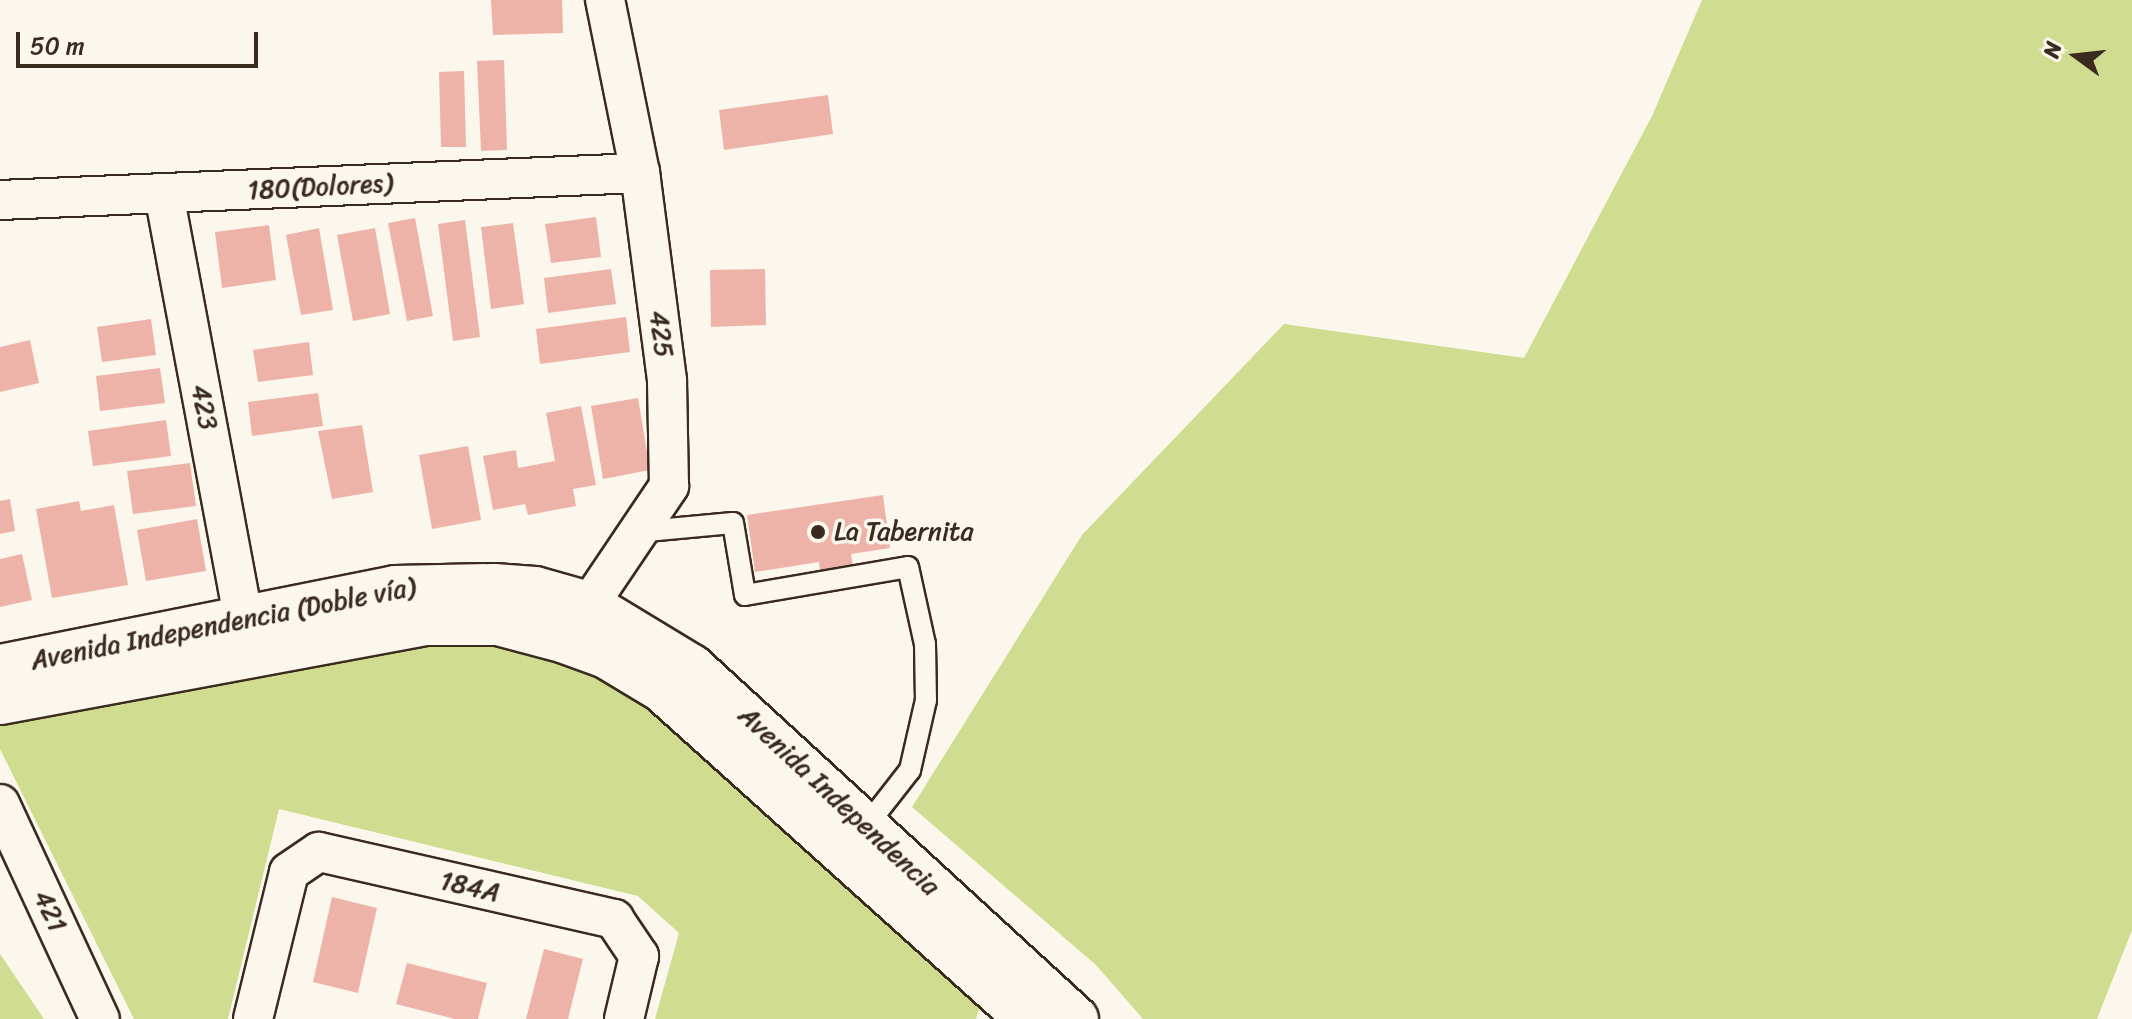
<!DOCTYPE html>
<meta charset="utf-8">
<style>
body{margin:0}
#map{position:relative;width:2132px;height:1019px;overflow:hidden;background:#fbf7ec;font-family:Sriracha,sans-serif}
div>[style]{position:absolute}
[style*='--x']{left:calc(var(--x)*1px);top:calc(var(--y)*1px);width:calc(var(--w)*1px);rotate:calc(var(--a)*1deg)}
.green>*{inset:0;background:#d0dc8f}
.building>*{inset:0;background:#edb3a9}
.roads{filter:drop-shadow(2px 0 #3b2a1e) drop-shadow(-2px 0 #3b2a1e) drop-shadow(0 2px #3b2a1e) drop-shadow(0 -2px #3b2a1e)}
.service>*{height:20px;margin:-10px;padding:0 10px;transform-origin:10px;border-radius:10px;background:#fbf7ec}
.minor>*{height:38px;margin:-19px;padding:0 19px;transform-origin:19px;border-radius:19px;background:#fbf7ec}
.primary>*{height:44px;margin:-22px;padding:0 22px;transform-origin:22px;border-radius:22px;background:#fbf7ec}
.dots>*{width:22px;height:22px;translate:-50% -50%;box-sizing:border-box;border:4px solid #fbf7ec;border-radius:50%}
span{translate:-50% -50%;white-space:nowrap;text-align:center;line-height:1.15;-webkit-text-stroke:7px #fbf7ec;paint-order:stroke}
.street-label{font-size:26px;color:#3b2a1e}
.poi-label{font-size:26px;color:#3b2a1e}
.left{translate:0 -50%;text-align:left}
.north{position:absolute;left:2036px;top:16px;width:80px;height:80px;-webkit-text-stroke:6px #fbf7ec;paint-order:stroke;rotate:285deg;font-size:22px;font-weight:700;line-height:32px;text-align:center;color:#3b2a1e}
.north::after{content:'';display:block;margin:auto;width:28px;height:36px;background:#3b2a1e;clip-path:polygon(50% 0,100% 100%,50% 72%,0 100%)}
.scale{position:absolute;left:16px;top:32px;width:242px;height:36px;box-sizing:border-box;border:4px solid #3b2a1e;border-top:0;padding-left:10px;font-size:24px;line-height:28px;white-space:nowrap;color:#3b2a1e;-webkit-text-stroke:6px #fbf7ec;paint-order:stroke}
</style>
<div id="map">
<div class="green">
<div style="clip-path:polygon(1702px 0,2132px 0,2132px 930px,2097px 1019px,1143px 1019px,1096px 965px,912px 807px,1082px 535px,1284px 324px,1524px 358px,1652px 116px)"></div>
<div style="clip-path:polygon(446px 638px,531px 644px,643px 694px,980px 1006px,976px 1019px,655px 1019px,679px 933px,638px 896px,279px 809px,228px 1019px,134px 1019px,0 749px,0 722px)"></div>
<div style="clip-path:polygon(0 954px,44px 1019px,0 1019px)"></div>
</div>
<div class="building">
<div style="clip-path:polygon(491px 0,562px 0,563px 33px,493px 35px)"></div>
<div style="clip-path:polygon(504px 60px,507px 150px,481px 151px,477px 61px)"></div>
<div style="clip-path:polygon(464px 71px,466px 147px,441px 147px,439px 72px)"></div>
<div style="clip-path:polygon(828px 95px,833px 134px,724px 150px,719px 110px)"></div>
<div style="clip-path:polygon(596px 217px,601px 257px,551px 263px,545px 224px)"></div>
<div style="clip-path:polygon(415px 218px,433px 316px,407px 321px,388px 223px)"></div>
<div style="clip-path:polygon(465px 220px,480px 337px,453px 341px,438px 224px)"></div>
<div style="clip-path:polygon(513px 223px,524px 304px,491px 309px,481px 227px)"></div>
<div style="clip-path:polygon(269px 225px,276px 280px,222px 288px,215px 232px)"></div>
<div style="clip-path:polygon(319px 228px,333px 310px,301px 315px,286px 235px)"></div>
<div style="clip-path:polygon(375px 228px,390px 314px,353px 321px,337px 235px)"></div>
<div style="clip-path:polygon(611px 269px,616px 304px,548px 313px,544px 278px)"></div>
<div style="clip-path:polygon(765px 269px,766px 325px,711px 327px,710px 270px)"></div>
<div style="clip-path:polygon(626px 317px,630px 352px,540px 364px,536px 329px)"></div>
<div style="clip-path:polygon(151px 319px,156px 355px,102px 362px,97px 327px)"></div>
<div style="clip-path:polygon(30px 340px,39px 383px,0 392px,0 347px)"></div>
<div style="clip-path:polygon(309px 342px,313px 375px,258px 382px,253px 350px)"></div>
<div style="clip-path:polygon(160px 368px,165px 403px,100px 411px,96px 376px)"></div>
<div style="clip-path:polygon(318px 393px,323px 426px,252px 436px,248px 402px)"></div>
<div style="clip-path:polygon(638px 398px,650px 470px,603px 479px,591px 406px)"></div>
<div style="clip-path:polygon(581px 406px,596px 485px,573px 489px,576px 506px,528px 515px,525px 504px,493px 510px,483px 456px,516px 450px,518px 468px,555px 461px,546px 413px)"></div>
<div style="clip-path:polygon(166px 420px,171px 456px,93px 466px,88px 431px)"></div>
<div style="clip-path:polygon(362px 425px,373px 492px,332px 499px,318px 431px)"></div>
<div style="clip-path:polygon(468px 446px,481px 520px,432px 529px,419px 455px)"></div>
<div style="clip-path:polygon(190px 463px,196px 506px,133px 514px,127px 471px)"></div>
<div style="clip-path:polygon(883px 495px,890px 548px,851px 554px,853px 566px,820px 571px,819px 562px,755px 572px,747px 515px)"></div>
<div style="clip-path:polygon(10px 499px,15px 531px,0 534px,0 501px)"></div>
<div style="clip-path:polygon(79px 501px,81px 511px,114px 505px,128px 585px,52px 598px,36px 509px)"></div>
<div style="clip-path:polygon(197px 519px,206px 571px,146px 581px,137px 530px)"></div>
<div style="clip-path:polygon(22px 554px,32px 600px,0 607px,0 559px)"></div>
<div style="clip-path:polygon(332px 897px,377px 908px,358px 993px,313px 982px)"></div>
<div style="clip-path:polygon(544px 949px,583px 959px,568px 1019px,526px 1019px)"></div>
<div style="clip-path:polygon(407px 963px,487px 983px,478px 1019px,455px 1019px,396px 1004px)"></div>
</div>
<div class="roads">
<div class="service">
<div style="--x:636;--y:532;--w:97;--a:-5.3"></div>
<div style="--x:733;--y:523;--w:73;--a:80.5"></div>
<div style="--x:745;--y:595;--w:165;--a:-9.7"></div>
<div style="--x:908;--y:567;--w:79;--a:77.6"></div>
<div style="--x:925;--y:644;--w:56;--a:89"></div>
<div style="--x:926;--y:700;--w:72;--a:102.9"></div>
<div style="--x:910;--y:770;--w:70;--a:128"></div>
</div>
<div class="minor">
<div style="--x:164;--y:194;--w:433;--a:79.4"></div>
<div style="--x:0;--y:200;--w:641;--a:-2.42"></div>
<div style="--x:572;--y:630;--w:174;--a:-56"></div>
<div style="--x:669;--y:486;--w:106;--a:-91.1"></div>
<div style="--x:667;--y:380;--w:209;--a:-97.4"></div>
<div style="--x:640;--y:173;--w:177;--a:-101.4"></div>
<div style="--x:0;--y:804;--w:237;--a:65.1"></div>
<div style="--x:253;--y:1019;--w:151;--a:-76.2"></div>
<div style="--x:289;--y:872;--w:36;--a:-34"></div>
<div style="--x:319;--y:852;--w:303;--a:12.8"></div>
<div style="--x:614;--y:919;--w:45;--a:56"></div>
<div style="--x:639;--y:956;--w:65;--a:103.4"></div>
</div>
<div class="primary">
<div style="--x:0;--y:667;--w:403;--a:-11.3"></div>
<div style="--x:395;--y:588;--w:99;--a:-1.2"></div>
<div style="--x:494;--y:586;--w:41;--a:4.2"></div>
<div style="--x:535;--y:589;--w:55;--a:15.8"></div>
<div style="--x:588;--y:604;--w:122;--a:31.2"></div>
<div style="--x:692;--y:667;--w:521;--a:42.51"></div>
<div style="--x:0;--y:702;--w:435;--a:-10.5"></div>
<div style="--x:428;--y:623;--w:70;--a:0"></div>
<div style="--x:498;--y:623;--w:69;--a:15"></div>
<div style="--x:565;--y:641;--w:44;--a:20.1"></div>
<div style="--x:606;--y:656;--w:64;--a:31"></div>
<div style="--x:661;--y:689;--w:493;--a:42"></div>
</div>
</div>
<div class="dots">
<div style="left:818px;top:532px;background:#3b2a1e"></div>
</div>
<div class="street-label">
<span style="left:320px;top:187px;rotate:-3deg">180(Dolores)</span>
<span style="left:661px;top:334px;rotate:83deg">425</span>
<span style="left:204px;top:407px;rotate:79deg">423</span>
<span style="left:223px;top:624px;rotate:-11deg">Avenida Independencia (Doble vía)</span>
<span style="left:839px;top:801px;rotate:43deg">Avenida Independencia</span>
<span style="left:470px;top:887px;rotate:13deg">184A</span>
<span style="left:50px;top:911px;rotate:65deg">421</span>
</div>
<div class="poi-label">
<span class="left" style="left:834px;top:532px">La Tabernita</span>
</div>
<div class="north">N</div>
<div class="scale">50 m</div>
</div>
